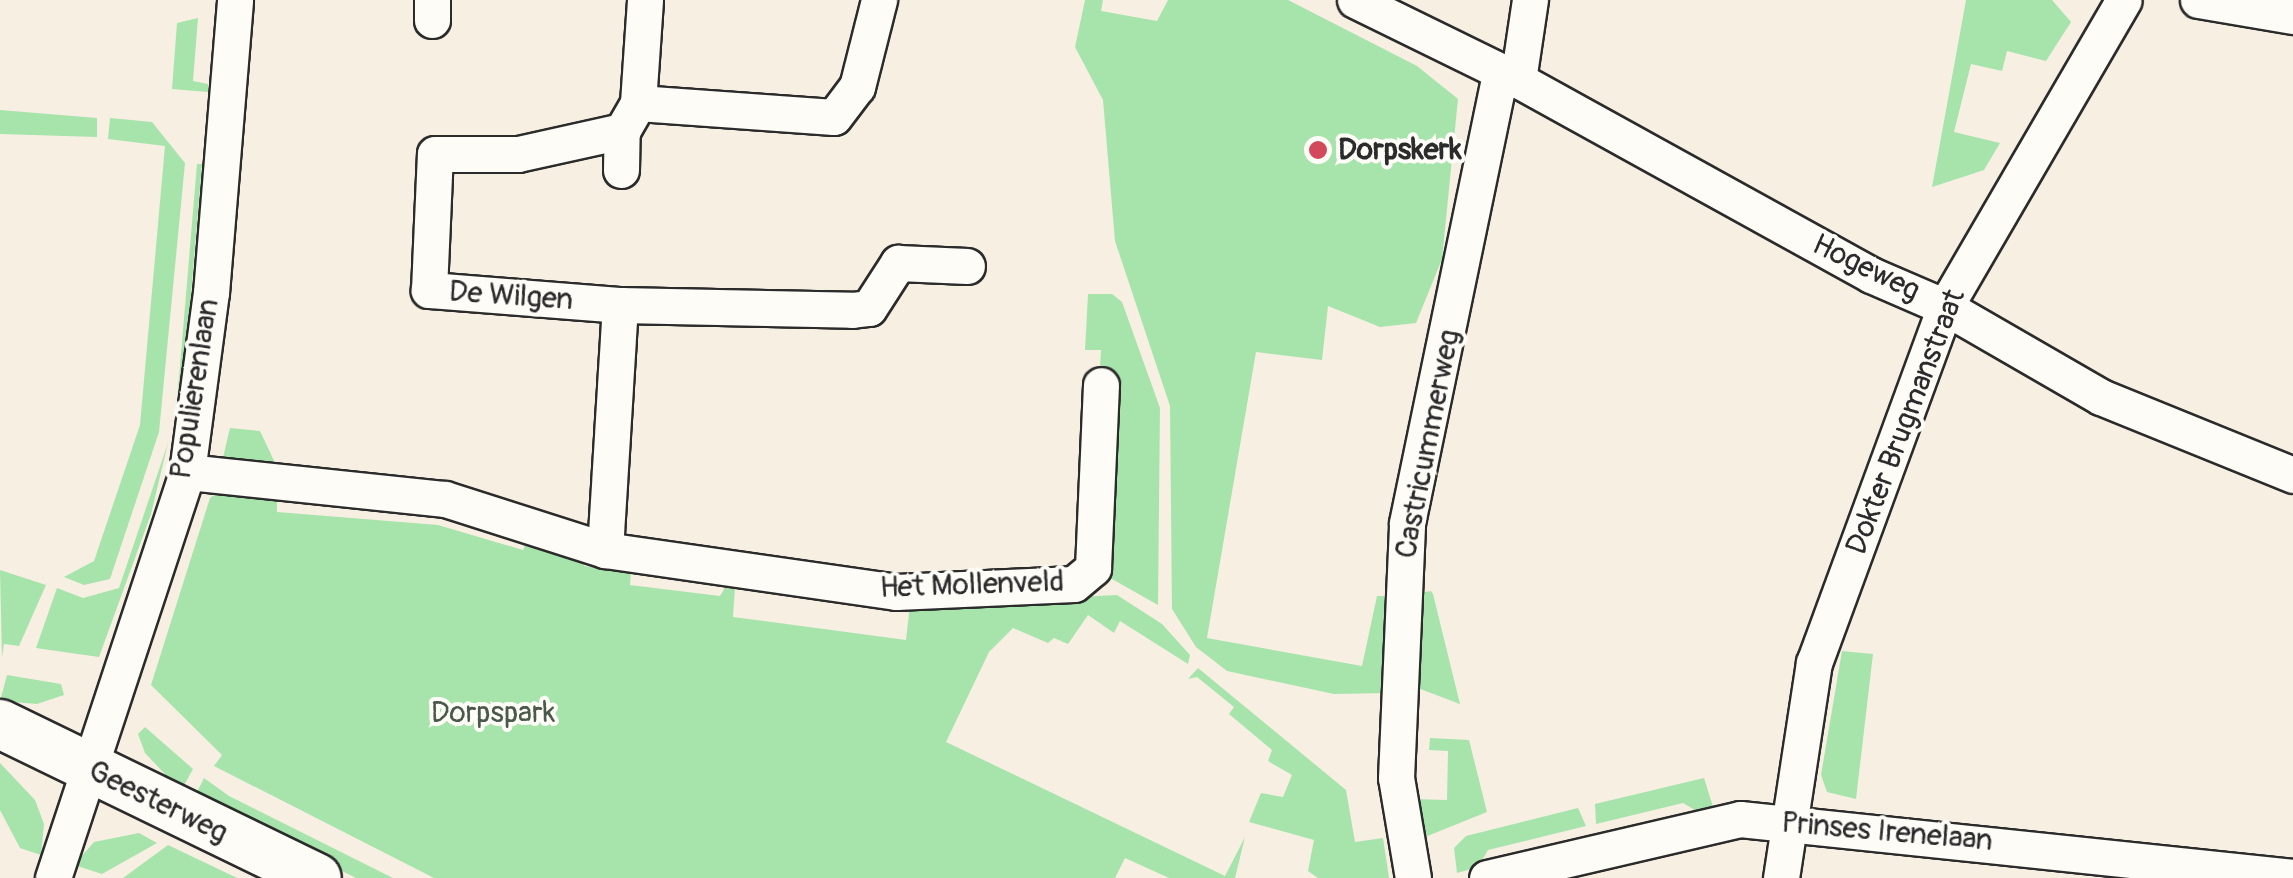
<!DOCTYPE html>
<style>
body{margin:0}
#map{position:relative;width:2293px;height:878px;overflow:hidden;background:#f7efe2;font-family:Pangolin,sans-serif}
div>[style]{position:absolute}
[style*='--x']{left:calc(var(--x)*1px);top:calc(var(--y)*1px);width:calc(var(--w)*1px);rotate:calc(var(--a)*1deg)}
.green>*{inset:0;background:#a6e4ac}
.roads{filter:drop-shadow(2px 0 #2b2b2b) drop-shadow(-2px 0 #2b2b2b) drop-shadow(0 2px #2b2b2b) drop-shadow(0 -2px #2b2b2b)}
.minor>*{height:35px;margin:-17.5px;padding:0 17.5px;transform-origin:17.5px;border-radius:17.5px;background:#fdfcf7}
.secondary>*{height:48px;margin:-24px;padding:0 24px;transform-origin:24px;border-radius:24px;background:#fdfcf7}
.dots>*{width:28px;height:28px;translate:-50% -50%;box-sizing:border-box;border:5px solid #fdfcf7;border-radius:50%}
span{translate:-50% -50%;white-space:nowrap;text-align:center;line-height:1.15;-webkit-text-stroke:8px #fdfcf7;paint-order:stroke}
.poi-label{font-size:30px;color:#2b2b2b;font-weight:700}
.left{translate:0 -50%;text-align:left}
.street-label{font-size:30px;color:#2b2b2b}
.park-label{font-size:30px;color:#4a594b}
</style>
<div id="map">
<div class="green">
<div style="clip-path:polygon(1085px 0,1103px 0,1101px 11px,1157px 21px,1168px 0,1288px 0,1417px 66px,1458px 99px,1442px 259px,1416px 323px,1380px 327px,1328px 306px,1322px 360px,1256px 352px,1207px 638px,1362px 666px,1377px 596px,1384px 596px,1388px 693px,1334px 694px,1227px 671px,1196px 647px,1172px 609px,1170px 406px,1115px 241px,1103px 100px,1075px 47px)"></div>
<div style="clip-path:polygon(1966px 0,2052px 0,2071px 22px,2046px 61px,2007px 51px,2002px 71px,1971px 64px,1954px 132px,2000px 143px,1984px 170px,1932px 187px)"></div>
<div style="clip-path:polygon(198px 18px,193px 81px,208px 84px,208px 92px,172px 89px,177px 23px)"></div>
<div style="clip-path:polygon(0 110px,97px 118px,97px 137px,0 134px)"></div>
<div style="clip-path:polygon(110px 118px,152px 122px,185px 163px,159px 432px,110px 579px,84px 585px,64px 577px,94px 561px,140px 425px,165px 146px,108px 139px)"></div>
<div style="clip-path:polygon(197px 164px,202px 164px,182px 401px,174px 437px)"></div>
<div style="clip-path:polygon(1088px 294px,1112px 294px,1122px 302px,1160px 408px,1158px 605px,1105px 575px,1105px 368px,1100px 367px,1101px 350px,1085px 350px)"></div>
<div style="clip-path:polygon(230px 428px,260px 431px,277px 467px,222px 462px)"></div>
<div style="clip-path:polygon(168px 443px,151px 514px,99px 657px,36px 648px,57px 588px,83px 598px,119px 588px)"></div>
<div style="clip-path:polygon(220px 491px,277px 495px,277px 512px,438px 525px,523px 550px,527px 540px,582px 555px,584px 566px,631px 572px,630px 585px,720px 596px,729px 581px,735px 587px,733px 617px,906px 640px,910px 605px,1117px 595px,1162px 624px,1190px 655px,1188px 664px,1120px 621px,1114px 633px,1088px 615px,1068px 644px,1054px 638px,1048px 643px,1013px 628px,989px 652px,946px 742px,1225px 876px,1245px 837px,1235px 878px,1169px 878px,1125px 858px,1115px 878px,434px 878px,214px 766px,222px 755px,151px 685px,210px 498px)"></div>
<div style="clip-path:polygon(0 570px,46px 585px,19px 646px,4px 644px,2px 657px)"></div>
<div style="clip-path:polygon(1431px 591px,1433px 594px,1460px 704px,1415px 687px,1418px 593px)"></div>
<div style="clip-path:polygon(1842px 651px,1873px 654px,1856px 799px,1827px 792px,1821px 775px)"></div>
<div style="clip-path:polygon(1198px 668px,1346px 790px,1355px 842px,1383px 838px,1389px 878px,1318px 878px,1308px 871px,1314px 840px,1249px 822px,1261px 793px,1283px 797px,1292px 775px,1268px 761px,1272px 750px,1229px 714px,1234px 707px,1197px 677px,1188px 679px)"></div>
<div style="clip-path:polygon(7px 675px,61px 684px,64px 695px,37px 704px,0 701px)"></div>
<div style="clip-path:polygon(145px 727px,193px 769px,181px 791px,145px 753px,138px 734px)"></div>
<div style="clip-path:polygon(1430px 738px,1469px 740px,1487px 812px,1420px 839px,1412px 799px,1447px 800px,1448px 751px,1429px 750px)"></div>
<div style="clip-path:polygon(0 763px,35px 800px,44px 824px,41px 855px,20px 848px,0 810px)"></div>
<div style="clip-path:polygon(204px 778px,229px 796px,393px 878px,356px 878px,194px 798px)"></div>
<div style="clip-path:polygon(1704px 778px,1714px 810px,1700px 813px,1683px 803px,1596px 824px,1595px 804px)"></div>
<div style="clip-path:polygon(1578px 808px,1586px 826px,1488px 850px,1478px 867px,1457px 873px,1454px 848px,1466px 836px)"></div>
<div style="clip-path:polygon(139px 833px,157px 843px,102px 874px,74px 865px,94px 842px)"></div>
<div style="clip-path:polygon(168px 845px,235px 877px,238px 878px,123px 878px)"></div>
</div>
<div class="roads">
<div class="minor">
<div style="--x:1355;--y:0;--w:182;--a:26.1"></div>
<div style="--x:1518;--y:80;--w:403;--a:28.9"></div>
<div style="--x:1871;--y:275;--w:81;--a:23.4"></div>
<div style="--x:1945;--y:307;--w:180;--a:30"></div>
<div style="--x:2101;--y:397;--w:207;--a:22.1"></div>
<div style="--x:2198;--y:0;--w:96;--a:9.6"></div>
<div style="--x:432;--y:20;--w:20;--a:-90"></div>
<div style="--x:1518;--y:80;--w:81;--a:-81.5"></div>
<div style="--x:638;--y:103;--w:196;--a:4.1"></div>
<div style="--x:834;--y:117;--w:38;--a:-53"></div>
<div style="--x:857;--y:87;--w:90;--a:-75.8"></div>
<div style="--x:621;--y:170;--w:39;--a:-89"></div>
<div style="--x:622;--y:131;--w:32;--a:-60"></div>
<div style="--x:638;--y:103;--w:103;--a:-86.1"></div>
<div style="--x:620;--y:305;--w:192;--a:-175.5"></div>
<div style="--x:429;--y:290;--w:136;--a:-87.5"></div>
<div style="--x:435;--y:154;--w:83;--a:0"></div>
<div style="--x:518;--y:154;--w:107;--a:-12.5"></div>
<div style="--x:187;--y:472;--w:259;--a:6"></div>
<div style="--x:445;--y:499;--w:168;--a:17.7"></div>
<div style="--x:605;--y:550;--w:294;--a:8.2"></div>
<div style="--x:896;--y:592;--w:178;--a:-2.6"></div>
<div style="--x:1074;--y:584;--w:25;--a:-40"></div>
<div style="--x:1093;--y:568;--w:183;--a:-87.5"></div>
<div style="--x:605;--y:550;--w:245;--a:-86.5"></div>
<div style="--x:620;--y:305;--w:232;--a:1.2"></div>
<div style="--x:852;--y:310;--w:17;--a:-7"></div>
<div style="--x:869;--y:308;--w:54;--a:-57.2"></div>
<div style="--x:898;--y:263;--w:69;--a:2.5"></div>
<div style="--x:53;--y:878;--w:428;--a:-71.7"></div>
<div style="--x:187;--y:472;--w:181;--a:-82.4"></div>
<div style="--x:211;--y:293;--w:294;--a:-85.3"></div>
<div style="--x:1413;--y:878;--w:101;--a:-99.6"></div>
<div style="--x:1396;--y:778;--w:255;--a:-87.5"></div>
<div style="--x:1407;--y:523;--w:460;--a:-78.3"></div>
<div style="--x:1487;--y:878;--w:260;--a:-13.1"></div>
<div style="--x:1740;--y:819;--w:556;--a:5.99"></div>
<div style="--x:1781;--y:878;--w:218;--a:-81.3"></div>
<div style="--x:1814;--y:663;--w:379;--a:-69.8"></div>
<div style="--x:1945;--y:307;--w:355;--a:-59.8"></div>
</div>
<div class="secondary">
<div style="--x:0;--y:724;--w:352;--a:25.9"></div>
</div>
</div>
<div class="dots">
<div style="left:1318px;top:150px;background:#d1495b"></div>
</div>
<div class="poi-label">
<span class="left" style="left:1338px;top:150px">Dorpskerk</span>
</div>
<div class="street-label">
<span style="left:1866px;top:268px;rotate:26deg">Hogeweg</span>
<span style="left:511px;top:296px;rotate:4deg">De Wilgen</span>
<span style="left:195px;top:389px;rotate:-81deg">Populierenlaan</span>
<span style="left:1906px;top:422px;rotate:-69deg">Dokter Brugmanstraat</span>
<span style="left:1428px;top:444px;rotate:-79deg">Castricummerweg</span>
<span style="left:972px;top:585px;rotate:-2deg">Het Mollenveld</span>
<span style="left:158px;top:802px;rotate:26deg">Geesterweg</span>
<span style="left:1887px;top:832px;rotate:5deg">Prinses Irenelaan</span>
</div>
<div class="park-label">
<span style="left:493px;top:713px">Dorpspark</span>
</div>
</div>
